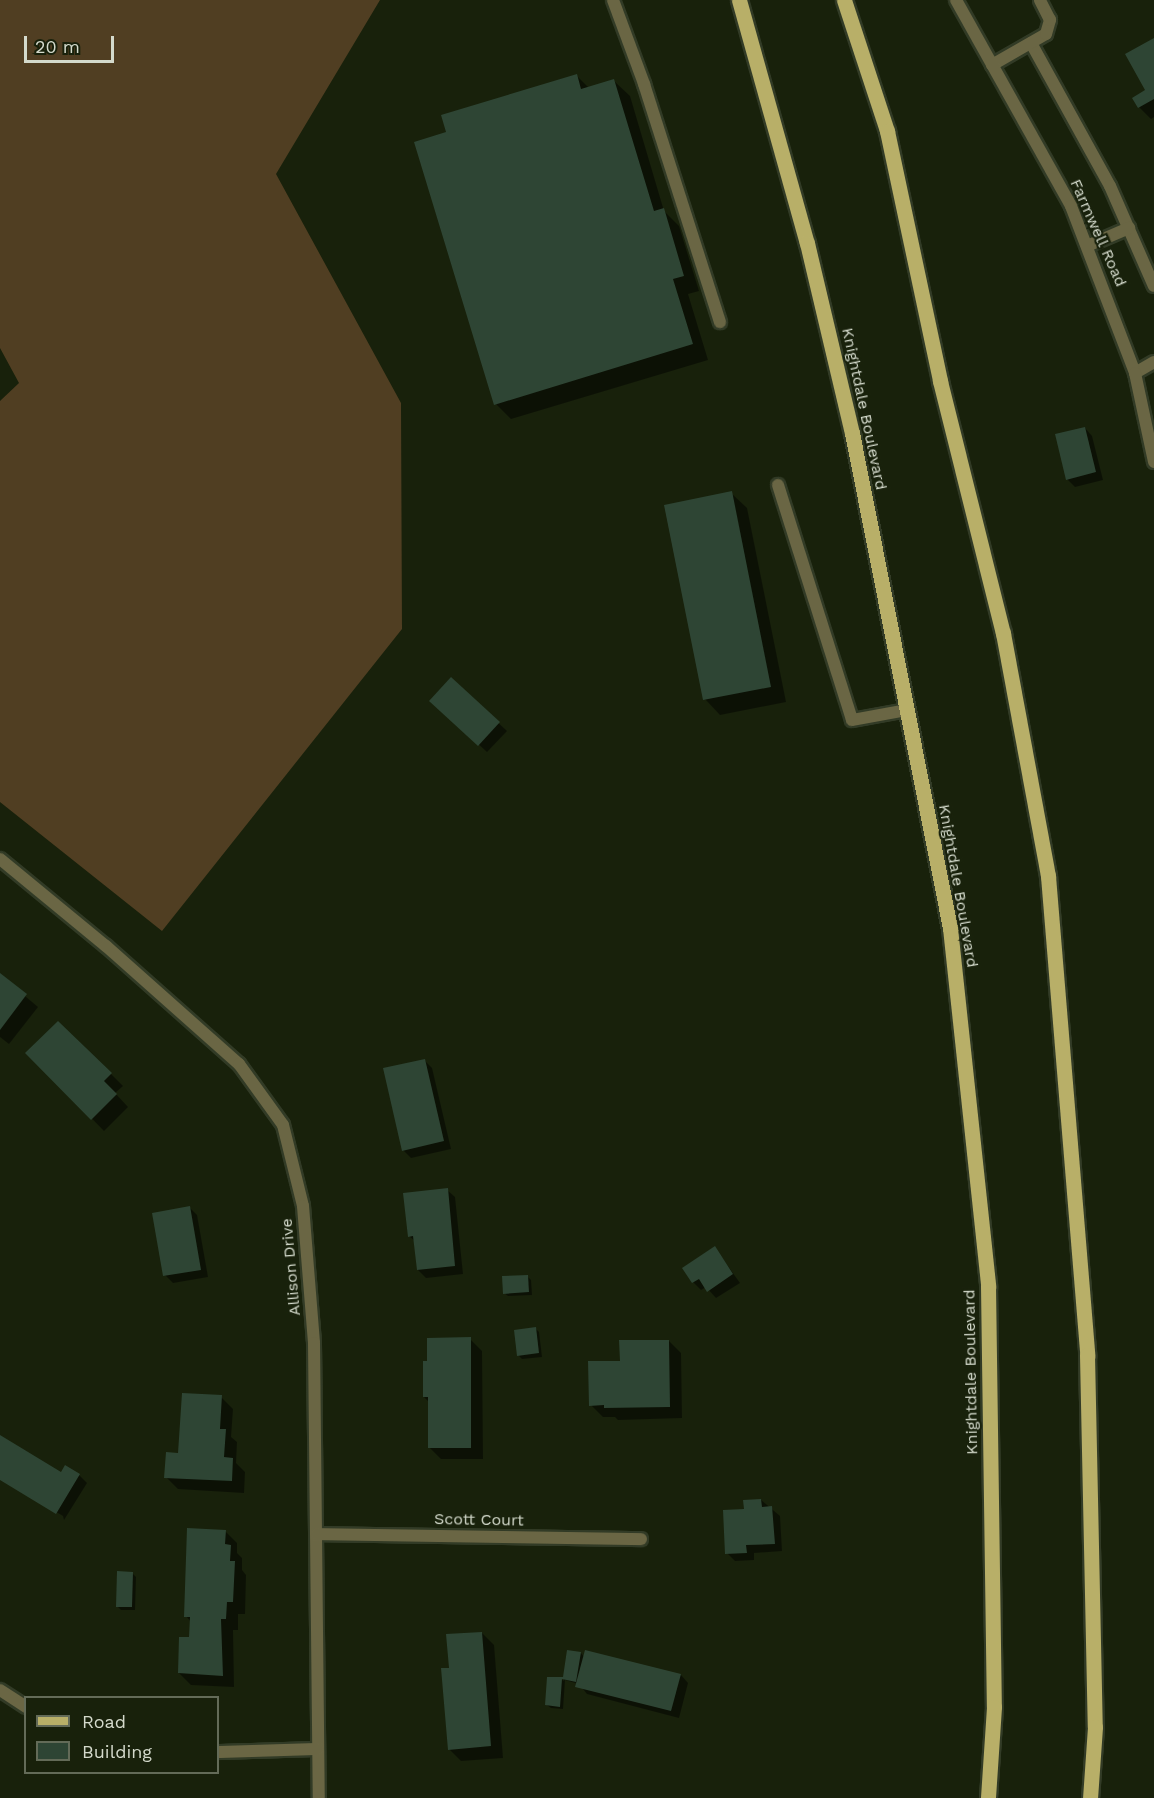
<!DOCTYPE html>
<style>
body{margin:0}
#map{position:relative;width:1154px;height:1798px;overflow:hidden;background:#18210b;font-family:"Work Sans",sans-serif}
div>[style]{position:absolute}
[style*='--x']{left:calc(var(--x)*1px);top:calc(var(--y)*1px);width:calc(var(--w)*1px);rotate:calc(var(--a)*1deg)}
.forest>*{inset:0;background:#503e22}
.shadow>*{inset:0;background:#0007}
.building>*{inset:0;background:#2e4534}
.roads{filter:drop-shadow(2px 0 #323b26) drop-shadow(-2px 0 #323b26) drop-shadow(0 2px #323b26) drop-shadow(0 -2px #323b26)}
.service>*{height:12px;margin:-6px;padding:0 6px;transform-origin:6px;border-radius:6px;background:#6a6644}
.minor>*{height:12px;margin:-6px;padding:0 6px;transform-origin:6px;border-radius:6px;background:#6a6644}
.primary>*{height:15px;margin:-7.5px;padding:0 7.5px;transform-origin:7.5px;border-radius:7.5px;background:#b8af68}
span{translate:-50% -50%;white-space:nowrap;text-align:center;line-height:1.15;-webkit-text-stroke:4.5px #18210b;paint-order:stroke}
.street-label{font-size:16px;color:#d4dacc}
.legend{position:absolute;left:24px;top:1696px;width:195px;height:78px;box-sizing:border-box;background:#18210b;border:2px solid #636b58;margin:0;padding:8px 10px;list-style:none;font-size:18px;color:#d4dacc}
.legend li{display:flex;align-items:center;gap:12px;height:30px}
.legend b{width:30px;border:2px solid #636b58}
.scale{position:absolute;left:24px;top:36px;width:90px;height:27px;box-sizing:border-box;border:3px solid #d4dacc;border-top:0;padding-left:8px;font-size:18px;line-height:21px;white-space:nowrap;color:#d4dacc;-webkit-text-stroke:4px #18210b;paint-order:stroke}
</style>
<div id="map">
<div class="forest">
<div style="clip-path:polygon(0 0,380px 0,276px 174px,401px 403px,402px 629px,162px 931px,0 802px,0 401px,19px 383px,0 348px)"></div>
</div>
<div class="shadow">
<div style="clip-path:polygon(1154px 40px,1154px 117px,1151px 119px,1139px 107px,1148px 91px)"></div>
<div style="clip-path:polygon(577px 76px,589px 88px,614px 81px,630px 96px,664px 211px,679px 226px,699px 291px,688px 294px,708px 360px,511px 419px,496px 404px,448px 133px)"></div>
<div style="clip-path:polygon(1085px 428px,1092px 436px,1103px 480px,1075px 487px,1067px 479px)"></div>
<div style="clip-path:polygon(731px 493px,747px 508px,786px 702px,720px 715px,705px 699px)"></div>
<div style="clip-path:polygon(451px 679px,507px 731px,487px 752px,439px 708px)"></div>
<div style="clip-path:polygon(0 975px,38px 1007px,9px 1044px,0 1037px)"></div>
<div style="clip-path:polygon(80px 1043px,123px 1086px,115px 1093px,128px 1107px,104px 1131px,28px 1053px)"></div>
<div style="clip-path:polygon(424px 1060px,432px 1068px,451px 1149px,411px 1158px,403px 1150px)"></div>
<div style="clip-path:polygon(447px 1190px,455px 1197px,463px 1274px,426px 1278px,418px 1270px,416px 1242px,409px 1236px)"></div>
<div style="clip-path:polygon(189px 1207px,197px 1215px,208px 1277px,173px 1283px,165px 1275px)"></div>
<div style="clip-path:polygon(715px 1248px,740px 1283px,716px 1298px,706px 1287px,701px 1290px,693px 1282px)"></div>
<div style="clip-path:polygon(527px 1276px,531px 1280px,532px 1295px,508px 1296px,504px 1293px)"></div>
<div style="clip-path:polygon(536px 1329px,539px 1332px,542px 1357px,522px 1359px,519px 1356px)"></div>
<div style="clip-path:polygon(470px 1339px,482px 1351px,483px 1459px,441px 1459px,429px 1447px,429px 1402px,424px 1397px)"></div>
<div style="clip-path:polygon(669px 1341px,681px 1353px,682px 1418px,618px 1420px,615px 1417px,603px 1417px,591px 1405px,621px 1362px)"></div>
<div style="clip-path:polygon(221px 1397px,233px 1409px,231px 1437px,237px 1442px,236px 1463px,245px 1472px,244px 1493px,178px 1489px,166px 1477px)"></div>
<div style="clip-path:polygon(0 1437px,61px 1474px,79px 1475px,87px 1483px,64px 1520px,63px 1516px,0 1478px)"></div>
<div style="clip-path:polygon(761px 1500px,780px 1516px,782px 1551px,754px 1553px,754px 1560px,735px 1561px,727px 1553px,746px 1510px)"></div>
<div style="clip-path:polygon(225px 1531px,237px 1543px,237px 1553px,242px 1558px,242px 1570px,246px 1575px,245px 1614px,238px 1614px,238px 1630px,233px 1630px,234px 1687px,191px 1685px,179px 1673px,190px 1638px,191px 1622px,186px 1616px)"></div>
<div style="clip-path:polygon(132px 1573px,136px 1577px,135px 1610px,121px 1610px,118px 1607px)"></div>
<div style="clip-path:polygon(482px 1633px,494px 1645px,503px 1758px,461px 1761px,449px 1749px,451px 1669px)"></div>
<div style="clip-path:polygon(569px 1651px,581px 1653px,585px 1658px,586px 1651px,681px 1675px,688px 1683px,679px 1718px,587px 1694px,579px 1684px,565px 1680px,563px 1709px,551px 1708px,547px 1705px,561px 1679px,564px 1681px)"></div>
</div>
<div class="building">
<div style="clip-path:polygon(1154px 38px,1154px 99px,1138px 108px,1132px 98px,1145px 90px,1125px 54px)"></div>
<div style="clip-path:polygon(577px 74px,581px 89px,614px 79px,654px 211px,664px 208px,684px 276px,673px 279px,693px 344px,494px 405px,414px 142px,446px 132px,441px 115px)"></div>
<div style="clip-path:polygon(1085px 427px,1096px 472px,1066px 480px,1055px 434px)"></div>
<div style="clip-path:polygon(732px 491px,771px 687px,703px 700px,664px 505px)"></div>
<div style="clip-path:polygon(451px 677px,500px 722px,478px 746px,429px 701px)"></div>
<div style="clip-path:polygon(0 973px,27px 994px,0 1030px)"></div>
<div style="clip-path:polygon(58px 1021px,112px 1073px,104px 1081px,117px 1094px,91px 1120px,25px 1053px)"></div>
<div style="clip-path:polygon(425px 1059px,444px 1141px,402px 1151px,383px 1068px)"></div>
<div style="clip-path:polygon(448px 1188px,455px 1266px,417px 1270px,413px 1236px,408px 1237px,403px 1193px)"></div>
<div style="clip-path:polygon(190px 1206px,201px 1270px,163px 1276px,152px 1213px)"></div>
<div style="clip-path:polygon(715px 1246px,733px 1274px,707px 1292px,699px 1279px,692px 1283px,682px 1268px)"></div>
<div style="clip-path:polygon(528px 1275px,529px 1292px,503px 1294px,502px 1276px)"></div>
<div style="clip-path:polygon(536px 1327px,539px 1353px,517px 1356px,514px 1330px)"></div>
<div style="clip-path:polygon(471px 1337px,471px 1448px,428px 1448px,428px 1397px,423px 1397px,423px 1361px,427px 1361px,427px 1338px)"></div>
<div style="clip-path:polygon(619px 1340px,669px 1340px,670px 1407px,604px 1408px,604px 1405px,589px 1406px,588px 1361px,620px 1361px)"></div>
<div style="clip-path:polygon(182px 1393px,222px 1395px,220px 1429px,226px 1429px,224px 1457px,233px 1458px,232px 1481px,164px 1478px,166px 1452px,178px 1453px)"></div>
<div style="clip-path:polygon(0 1435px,61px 1472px,65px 1465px,80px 1474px,56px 1514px,0 1480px)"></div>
<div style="clip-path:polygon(761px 1499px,762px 1507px,772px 1506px,775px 1544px,746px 1545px,747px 1553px,725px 1554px,723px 1510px,744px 1509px,743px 1500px)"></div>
<div style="clip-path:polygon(187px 1528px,226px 1530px,225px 1544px,231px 1545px,230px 1561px,235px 1561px,233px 1602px,227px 1602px,226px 1619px,221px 1619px,223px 1676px,178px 1673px,179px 1637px,189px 1637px,190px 1617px,184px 1617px)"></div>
<div style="clip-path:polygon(117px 1571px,133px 1572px,132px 1607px,116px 1607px)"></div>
<div style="clip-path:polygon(482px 1632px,491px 1746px,448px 1750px,441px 1668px,449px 1668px,446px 1634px)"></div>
<div style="clip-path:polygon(567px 1650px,581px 1652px,576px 1682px,562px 1679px,560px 1707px,545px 1705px,547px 1677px,563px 1677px)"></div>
<div style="clip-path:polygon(585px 1650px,681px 1674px,671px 1711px,575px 1687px)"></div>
</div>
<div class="roads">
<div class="service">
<div style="--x:613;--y:0;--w:90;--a:69.7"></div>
<div style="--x:644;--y:84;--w:250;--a:72.3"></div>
<div style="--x:1031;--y:43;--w:163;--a:61.1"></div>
<div style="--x:1110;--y:186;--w:109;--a:66.3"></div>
<div style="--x:992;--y:65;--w:62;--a:-29.9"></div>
<div style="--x:1046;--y:34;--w:15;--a:-74"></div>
<div style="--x:1050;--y:20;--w:22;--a:-117"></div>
<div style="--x:1087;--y:246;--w:46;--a:-23.2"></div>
<div style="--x:1135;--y:373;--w:22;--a:-30"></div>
<div style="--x:778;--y:485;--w:246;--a:72.5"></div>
<div style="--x:852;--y:720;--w:56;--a:-10.3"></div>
</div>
<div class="minor">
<div style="--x:956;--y:0;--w:236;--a:60.8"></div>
<div style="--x:1071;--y:206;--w:179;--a:69"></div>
<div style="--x:1135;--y:373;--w:91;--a:77.9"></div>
<div style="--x:0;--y:859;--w:137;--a:39.4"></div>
<div style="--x:106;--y:946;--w:178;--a:41.6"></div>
<div style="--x:239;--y:1064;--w:75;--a:54.2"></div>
<div style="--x:283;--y:1125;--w:83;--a:76.1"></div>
<div style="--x:303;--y:1206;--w:137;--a:85.4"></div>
<div style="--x:314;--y:1343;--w:455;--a:89.4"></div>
<div style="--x:317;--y:1534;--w:324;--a:0.9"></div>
<div style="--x:0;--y:1690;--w:31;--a:33"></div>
<div style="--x:218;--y:1752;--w:100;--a:-1.7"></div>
</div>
<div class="primary">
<div style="--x:739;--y:0;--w:252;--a:74.4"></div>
<div style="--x:807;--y:243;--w:195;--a:76.7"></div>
<div style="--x:852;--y:433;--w:505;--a:78.8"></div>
<div style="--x:950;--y:928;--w:360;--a:83.9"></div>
<div style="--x:988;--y:1286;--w:421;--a:89.2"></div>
<div style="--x:994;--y:1707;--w:91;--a:93.8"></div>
<div style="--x:844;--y:0;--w:138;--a:71.8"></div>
<div style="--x:887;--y:131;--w:256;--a:78"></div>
<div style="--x:940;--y:381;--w:260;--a:76"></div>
<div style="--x:1003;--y:633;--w:247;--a:79.5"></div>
<div style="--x:1048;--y:876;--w:481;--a:85.3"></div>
<div style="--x:1087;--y:1355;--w:372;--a:88.8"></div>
<div style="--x:1095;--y:1727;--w:71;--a:94"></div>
</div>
</div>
<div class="street-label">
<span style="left:1098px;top:233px;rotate:66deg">Farmwell Road</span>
<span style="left:864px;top:409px;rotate:78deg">Knightdale Boulevard</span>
<span style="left:958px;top:886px;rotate:80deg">Knightdale Boulevard</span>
<span style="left:291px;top:1267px;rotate:-95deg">Allison Drive</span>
<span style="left:971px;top:1372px;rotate:-91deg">Knightdale Boulevard</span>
<span style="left:479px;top:1520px;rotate:1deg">Scott Court</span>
</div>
<ul class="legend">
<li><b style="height:8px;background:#b8af68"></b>Road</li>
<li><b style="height:16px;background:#2e4534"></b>Building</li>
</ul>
<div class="scale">20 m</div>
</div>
